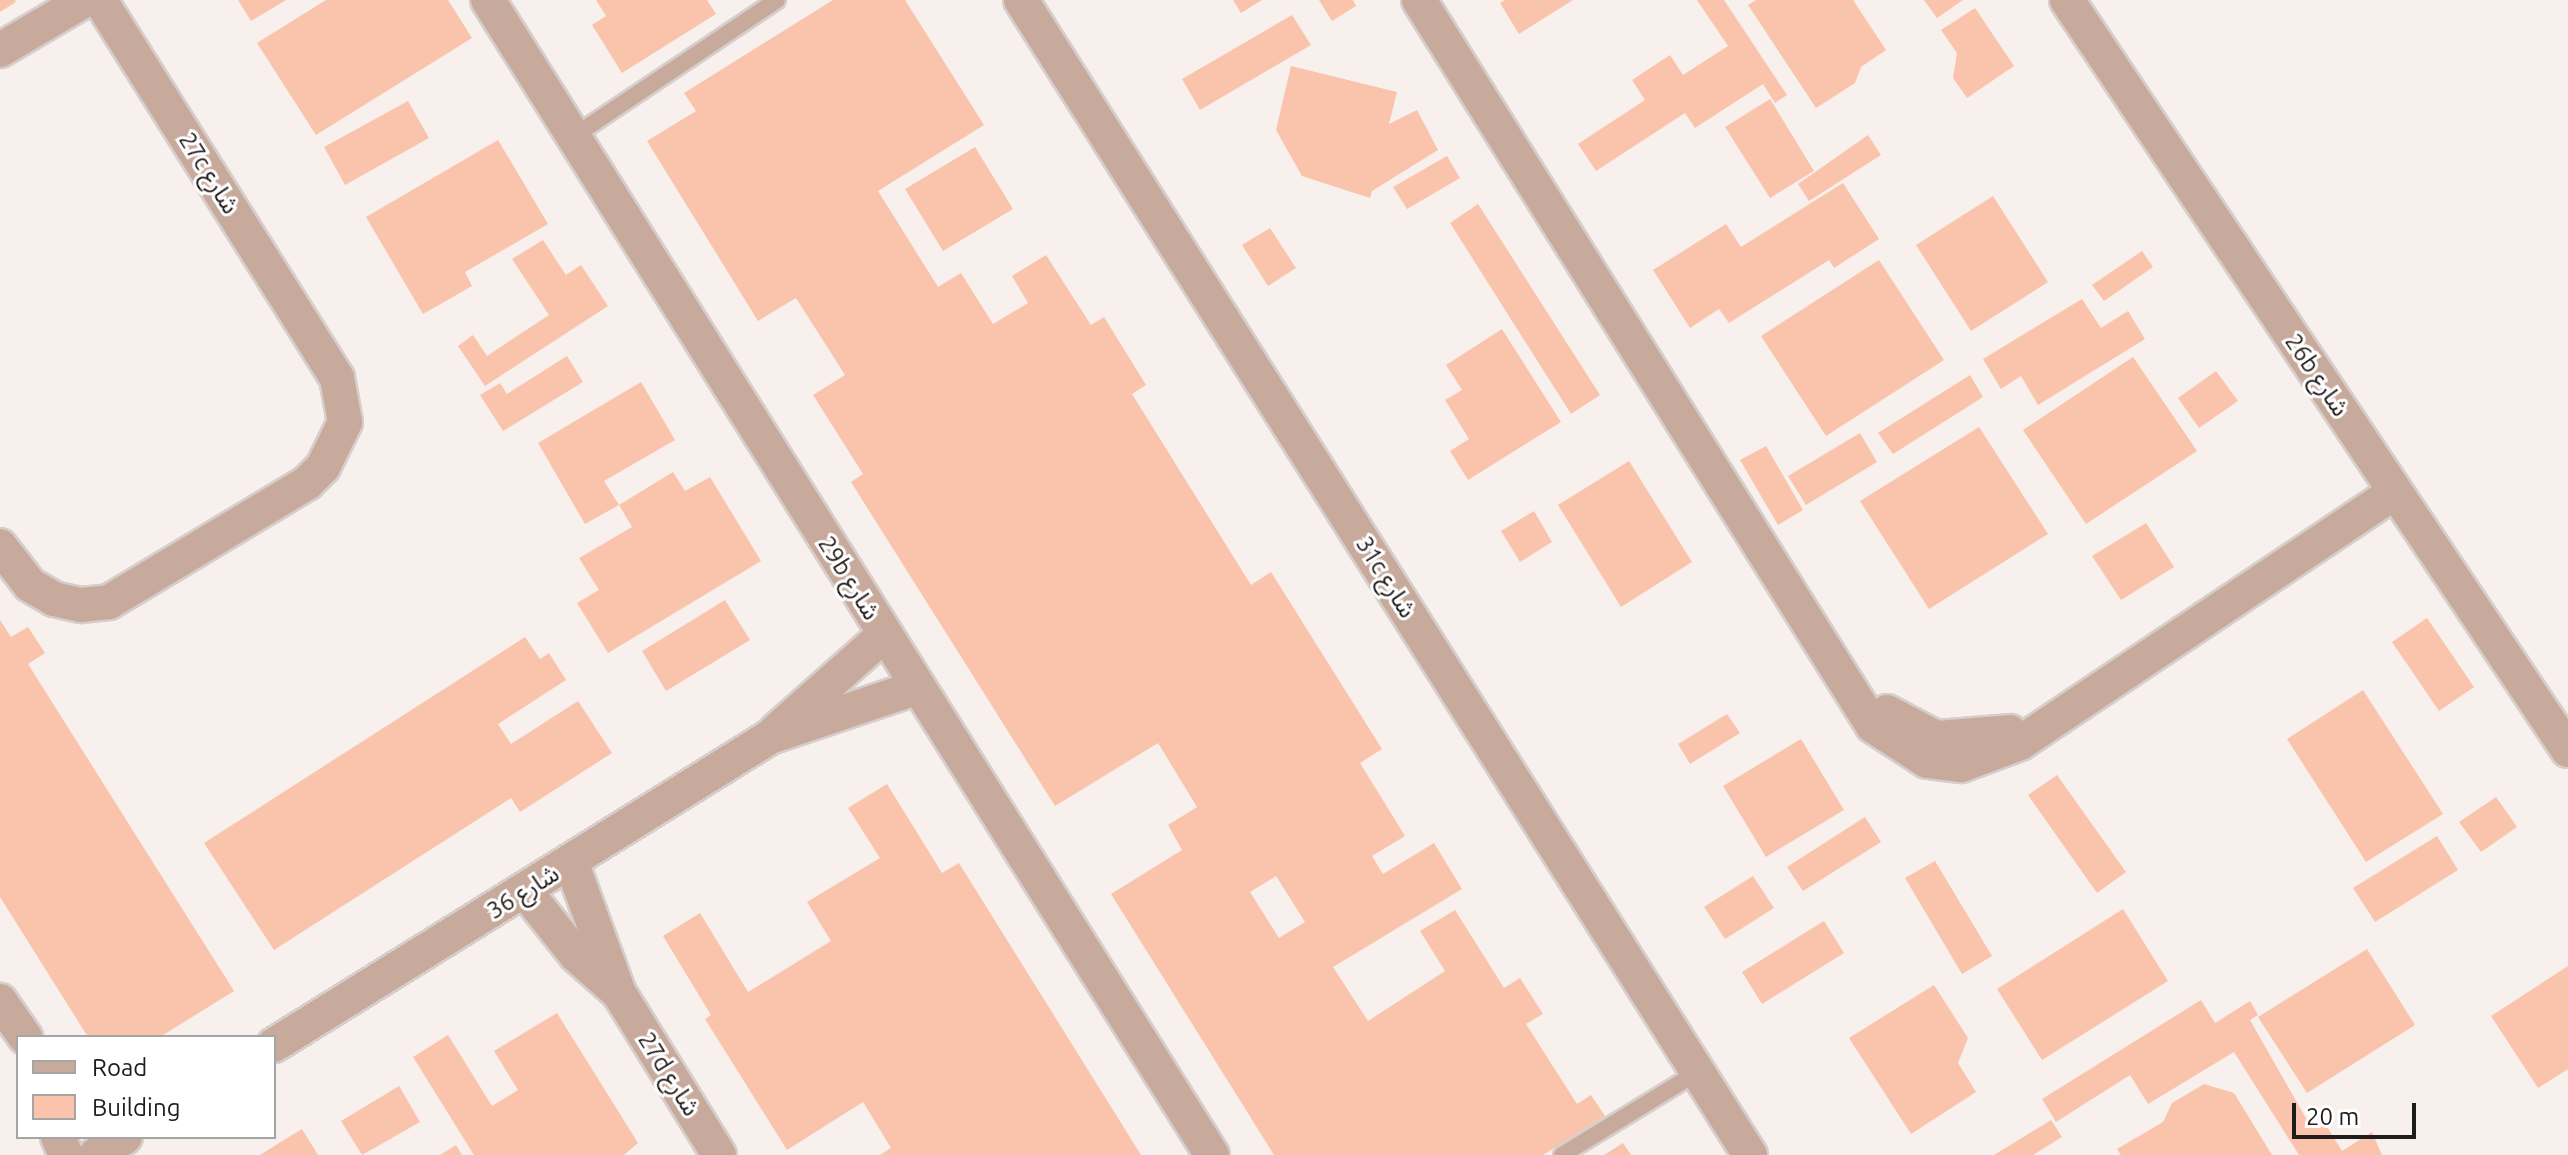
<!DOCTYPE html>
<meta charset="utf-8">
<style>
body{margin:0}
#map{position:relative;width:2568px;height:1155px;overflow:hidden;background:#f8f0ed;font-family:Ubuntu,"Noto Sans Arabic",sans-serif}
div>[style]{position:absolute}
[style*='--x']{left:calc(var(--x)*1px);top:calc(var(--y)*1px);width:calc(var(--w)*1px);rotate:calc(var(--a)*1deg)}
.building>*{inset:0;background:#fac3ab}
.roads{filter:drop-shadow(2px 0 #d5cecb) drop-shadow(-2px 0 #d5cecb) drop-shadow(0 2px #d5cecb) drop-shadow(0 -2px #d5cecb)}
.lane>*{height:16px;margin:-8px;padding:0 8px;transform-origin:8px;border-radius:8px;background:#c8aa9d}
.street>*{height:34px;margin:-17px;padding:0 17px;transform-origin:17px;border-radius:17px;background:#c8aa9d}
span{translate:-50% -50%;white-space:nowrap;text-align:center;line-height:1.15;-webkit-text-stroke:6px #fff;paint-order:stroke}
.street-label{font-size:24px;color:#1f1d1b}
.legend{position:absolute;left:16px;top:1035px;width:260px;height:104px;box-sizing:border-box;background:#fff;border:2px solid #a5a5a4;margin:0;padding:10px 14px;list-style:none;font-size:24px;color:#1f1d1b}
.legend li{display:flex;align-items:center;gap:16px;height:40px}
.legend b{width:40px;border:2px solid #a5a5a4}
.scale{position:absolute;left:2292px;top:1103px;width:124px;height:36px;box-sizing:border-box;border:4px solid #1f1d1b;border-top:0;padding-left:10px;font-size:24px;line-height:28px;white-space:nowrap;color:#1f1d1b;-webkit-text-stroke:6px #fff;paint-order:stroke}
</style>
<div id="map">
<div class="building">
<div style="clip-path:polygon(0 0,15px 0,16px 2px,0 12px)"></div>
<div style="clip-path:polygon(238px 0,286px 0,251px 21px)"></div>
<div style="clip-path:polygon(326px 0,448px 0,472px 38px,316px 135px,257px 43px)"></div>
<div style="clip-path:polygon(596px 0,707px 0,716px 14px,622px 73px,592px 25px,606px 16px)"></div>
<div style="clip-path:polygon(evenodd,833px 0,905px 0,984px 125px,878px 191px,938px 287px,961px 273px,993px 324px,1028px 303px,1012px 276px,1046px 255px,1091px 325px,1104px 317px,1146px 385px,1132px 394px,1251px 585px,1271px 572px,1382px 749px,1360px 763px,1405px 836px,1372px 856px,1383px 874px,1434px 843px,1462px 889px,1333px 967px,1368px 1021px,1445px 971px,1420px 931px,1455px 910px,1504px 988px,1520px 978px,1543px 1014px,1526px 1024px,1577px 1104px,1591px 1095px,1605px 1116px,1543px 1155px,1274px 1155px,1111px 894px,1182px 850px,1168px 825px,1197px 807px,1158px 743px,1055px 806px,851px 482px,863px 474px,813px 395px,845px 375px,796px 298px,758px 321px,647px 141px,696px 111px,684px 93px,833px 0,1276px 876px,1305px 922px,1279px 938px,1250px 892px,1276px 876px)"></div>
<div style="clip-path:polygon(1233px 0,1262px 0,1241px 13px)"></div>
<div style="clip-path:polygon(1319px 0,1353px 0,1356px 6px,1332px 21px)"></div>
<div style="clip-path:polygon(1505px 0,1573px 0,1519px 34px,1500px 3px)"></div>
<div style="clip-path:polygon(1697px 0,1724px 0,1787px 95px,1775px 103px,1763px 84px,1695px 128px,1685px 113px,1596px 171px,1578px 144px,1645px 100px,1632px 80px,1670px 55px,1683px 75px,1728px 46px)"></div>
<div style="clip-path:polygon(1756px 0,1853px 0,1886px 50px,1861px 67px,1855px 83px,1816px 108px,1748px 5px)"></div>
<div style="clip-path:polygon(1924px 0,1963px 0,1937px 18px)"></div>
<div style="clip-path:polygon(1975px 8px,2014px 66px,1967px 98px,1953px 78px,1957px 53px,1941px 30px)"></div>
<div style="clip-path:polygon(1292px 15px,1311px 45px,1200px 110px,1182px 79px)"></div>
<div style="clip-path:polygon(1291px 66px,1397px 92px,1389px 124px,1417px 110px,1438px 150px,1372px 191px,1370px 198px,1302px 176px,1276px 130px)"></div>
<div style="clip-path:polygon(1770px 99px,1814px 171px,1770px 198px,1725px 127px)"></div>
<div style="clip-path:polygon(408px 101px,429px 138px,345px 185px,324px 147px)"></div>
<div style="clip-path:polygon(1868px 135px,1881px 155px,1809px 201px,1798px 184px)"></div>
<div style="clip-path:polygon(498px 140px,548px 224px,465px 272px,472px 286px,423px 314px,366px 217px)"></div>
<div style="clip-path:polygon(975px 147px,1013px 209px,943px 251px,905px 189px)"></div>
<div style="clip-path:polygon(1447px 156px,1460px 178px,1407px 209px,1393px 187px)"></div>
<div style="clip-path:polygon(1843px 183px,1879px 239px,1834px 268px,1829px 260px,1729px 323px,1719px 309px,1690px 328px,1653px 270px,1726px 224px,1741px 247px)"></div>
<div style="clip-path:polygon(1993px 196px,2048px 282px,1971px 331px,1916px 245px)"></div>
<div style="clip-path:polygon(1478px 204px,1600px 395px,1571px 414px,1450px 223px)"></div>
<div style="clip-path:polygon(1270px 228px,1296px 268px,1268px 286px,1242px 245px)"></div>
<div style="clip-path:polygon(543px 240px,566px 275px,581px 265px,608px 306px,485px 386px,458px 346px,473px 335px,487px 356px,549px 315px,512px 259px)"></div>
<div style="clip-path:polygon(2142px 251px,2153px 267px,2104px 301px,2092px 285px)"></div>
<div style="clip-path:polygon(1879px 260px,1944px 360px,1826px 436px,1761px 336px)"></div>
<div style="clip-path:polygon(2082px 299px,2101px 328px,2128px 311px,2145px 339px,2038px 405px,2021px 376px,2001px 389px,1983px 359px)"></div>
<div style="clip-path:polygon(1502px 329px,1561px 422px,1468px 480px,1450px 451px,1469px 439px,1445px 400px,1462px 390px,1446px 365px)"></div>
<div style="clip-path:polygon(567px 356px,583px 382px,503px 431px,480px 395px,500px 383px,507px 394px)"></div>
<div style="clip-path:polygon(2133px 357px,2197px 451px,2086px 524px,2023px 430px)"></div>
<div style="clip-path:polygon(2216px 371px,2238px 401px,2199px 428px,2178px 398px)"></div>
<div style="clip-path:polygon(1970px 375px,1983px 397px,1893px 454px,1878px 433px)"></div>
<div style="clip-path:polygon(641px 382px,675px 440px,604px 481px,619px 505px,585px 524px,538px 443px)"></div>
<div style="clip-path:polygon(1979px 427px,2048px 534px,1929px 609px,1860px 501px)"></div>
<div style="clip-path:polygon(1860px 433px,1877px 462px,1806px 505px,1788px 476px)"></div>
<div style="clip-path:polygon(1766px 446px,1803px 510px,1778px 525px,1740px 460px)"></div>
<div style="clip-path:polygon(1629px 461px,1692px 562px,1621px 607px,1558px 505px)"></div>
<div style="clip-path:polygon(673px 472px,685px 491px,710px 477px,761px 561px,608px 653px,577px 603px,599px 590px,579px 558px,632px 527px,619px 505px)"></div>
<div style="clip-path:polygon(1534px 511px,1552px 542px,1520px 562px,1501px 531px)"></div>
<div style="clip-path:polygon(2146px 523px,2174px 567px,2121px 600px,2092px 556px)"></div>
<div style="clip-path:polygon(725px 600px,750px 640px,666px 691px,642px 651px)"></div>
<div style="clip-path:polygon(2427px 618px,2474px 687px,2439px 711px,2392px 642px)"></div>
<div style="clip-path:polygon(0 620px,11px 637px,28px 627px,45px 653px,28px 664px,234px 991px,160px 1037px,88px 1037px,0 897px)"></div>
<div style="clip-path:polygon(525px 637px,540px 659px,549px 653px,566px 680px,498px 724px,511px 744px,578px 701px,612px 753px,520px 812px,511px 798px,274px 950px,204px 843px)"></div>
<div style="clip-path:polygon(2363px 690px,2443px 814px,2366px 862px,2287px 739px)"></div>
<div style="clip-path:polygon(1727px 714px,1740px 733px,1690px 764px,1678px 744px)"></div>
<div style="clip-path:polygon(1801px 739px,1844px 810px,1766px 857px,1723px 786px)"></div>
<div style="clip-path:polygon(2057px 775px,2126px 872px,2097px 893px,2028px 795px)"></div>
<div style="clip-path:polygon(887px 784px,942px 873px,959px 863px,1141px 1155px,880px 1155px,891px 1148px,863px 1102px,787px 1150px,705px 1019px,711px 1015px,663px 936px,700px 913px,748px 992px,831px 941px,807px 902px,880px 858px,848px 808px)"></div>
<div style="clip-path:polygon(2496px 797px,2517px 827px,2481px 852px,2459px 822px)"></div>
<div style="clip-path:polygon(1865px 817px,1881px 842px,1803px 891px,1787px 867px)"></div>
<div style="clip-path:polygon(2437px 836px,2458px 870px,2375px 922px,2353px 888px)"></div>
<div style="clip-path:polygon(1935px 861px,1992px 956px,1962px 974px,1905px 878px)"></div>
<div style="clip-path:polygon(1753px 876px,1774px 908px,1725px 939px,1704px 907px)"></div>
<div style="clip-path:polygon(2123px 909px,2168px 981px,2042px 1060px,1997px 989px)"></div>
<div style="clip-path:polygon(1824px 921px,1844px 953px,1762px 1004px,1742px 972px)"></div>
<div style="clip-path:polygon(2367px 949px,2415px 1025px,2307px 1093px,2258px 1017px)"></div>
<div style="clip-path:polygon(2568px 966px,2568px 1069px,2538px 1088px,2491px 1016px)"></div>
<div style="clip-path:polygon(1934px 985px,1968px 1038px,1958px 1063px,1976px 1092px,1911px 1134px,1849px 1038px)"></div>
<div style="clip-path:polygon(2201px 1000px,2215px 1023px,2250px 1001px,2258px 1015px,2250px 1020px,2311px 1127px,2323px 1120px,2342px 1151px,2372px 1132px,2382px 1155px,2299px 1155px,2234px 1052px,2148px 1104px,2130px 1075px,2056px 1122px,2042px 1099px)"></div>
<div style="clip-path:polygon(557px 1013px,638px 1143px,624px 1155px,474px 1155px,413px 1057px,448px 1035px,492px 1106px,518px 1090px,494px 1051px)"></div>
<div style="clip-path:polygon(2204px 1084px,2234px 1093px,2272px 1155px,2121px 1155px,2117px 1149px,2163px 1122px,2172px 1103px)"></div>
<div style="clip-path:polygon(399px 1086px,420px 1122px,362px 1155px,341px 1121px)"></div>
<div style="clip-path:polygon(2051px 1120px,2062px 1137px,2033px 1155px,1994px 1155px)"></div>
<div style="clip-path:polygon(302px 1129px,318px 1155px,260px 1155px,279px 1143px)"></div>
<div style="clip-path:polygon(1623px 1143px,1631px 1155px,1604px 1155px)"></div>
<div style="clip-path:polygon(456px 1145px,462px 1155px,440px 1155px)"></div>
</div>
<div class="roads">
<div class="lane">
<div style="--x:574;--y:136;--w:244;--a:-33.8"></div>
<div style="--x:1562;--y:1155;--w:159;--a:-31.4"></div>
</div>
<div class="street">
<div style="--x:488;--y:0;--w:1363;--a:57.92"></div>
<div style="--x:1021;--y:0;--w:1366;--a:57.74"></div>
<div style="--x:1419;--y:0;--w:856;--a:57.98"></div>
<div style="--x:1873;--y:726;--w:64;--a:32.9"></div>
<div style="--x:1927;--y:761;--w:34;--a:7"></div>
<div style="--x:1961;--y:765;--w:63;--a:-20.4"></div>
<div style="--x:2020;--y:743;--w:451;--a:-33.8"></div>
<div style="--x:2067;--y:0;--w:902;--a:56.26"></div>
<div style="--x:0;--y:50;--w:99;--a:-30.5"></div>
<div style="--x:0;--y:546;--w:49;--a:52.4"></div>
<div style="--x:30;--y:585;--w:28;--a:30"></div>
<div style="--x:54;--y:599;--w:28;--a:13"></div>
<div style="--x:81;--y:605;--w:28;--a:-6"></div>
<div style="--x:109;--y:602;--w:231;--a:-31"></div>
<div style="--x:307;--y:483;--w:23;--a:-45"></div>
<div style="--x:323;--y:467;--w:50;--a:-63.9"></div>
<div style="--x:345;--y:422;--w:45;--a:-100.3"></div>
<div style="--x:337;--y:378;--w:446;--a:-122.1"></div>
<div style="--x:1887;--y:712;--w:55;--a:28"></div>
<div style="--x:1936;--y:738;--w:74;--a:-4.6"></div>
<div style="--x:776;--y:731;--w:144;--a:-41.6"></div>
<div style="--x:571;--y:862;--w:140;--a:69.9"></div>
<div style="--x:619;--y:993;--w:190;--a:58.3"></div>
<div style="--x:525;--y:891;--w:82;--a:51.4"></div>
<div style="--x:576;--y:955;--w:57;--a:41.5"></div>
<div style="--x:0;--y:1001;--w:44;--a:55.2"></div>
<div style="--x:274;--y:1045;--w:584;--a:-31.84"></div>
<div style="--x:770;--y:737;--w:154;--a:-18.6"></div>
<div style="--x:58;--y:1137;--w:20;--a:66"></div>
<div style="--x:96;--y:1155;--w:34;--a:-32"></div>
</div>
</div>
<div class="street-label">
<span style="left:209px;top:173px;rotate:58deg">27c شارع</span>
<span style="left:2317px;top:375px;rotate:56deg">26b شارع</span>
<span style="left:1386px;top:577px;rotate:58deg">31c شارع</span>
<span style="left:849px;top:578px;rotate:58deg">29b شارع</span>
<span style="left:523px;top:892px;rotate:-32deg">شارع 36</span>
<span style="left:669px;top:1074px;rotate:58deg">27d شارع</span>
</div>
<ul class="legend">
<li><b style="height:10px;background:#c8aa9d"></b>Road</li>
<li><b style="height:22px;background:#fac3ab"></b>Building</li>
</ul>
<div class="scale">20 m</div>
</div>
